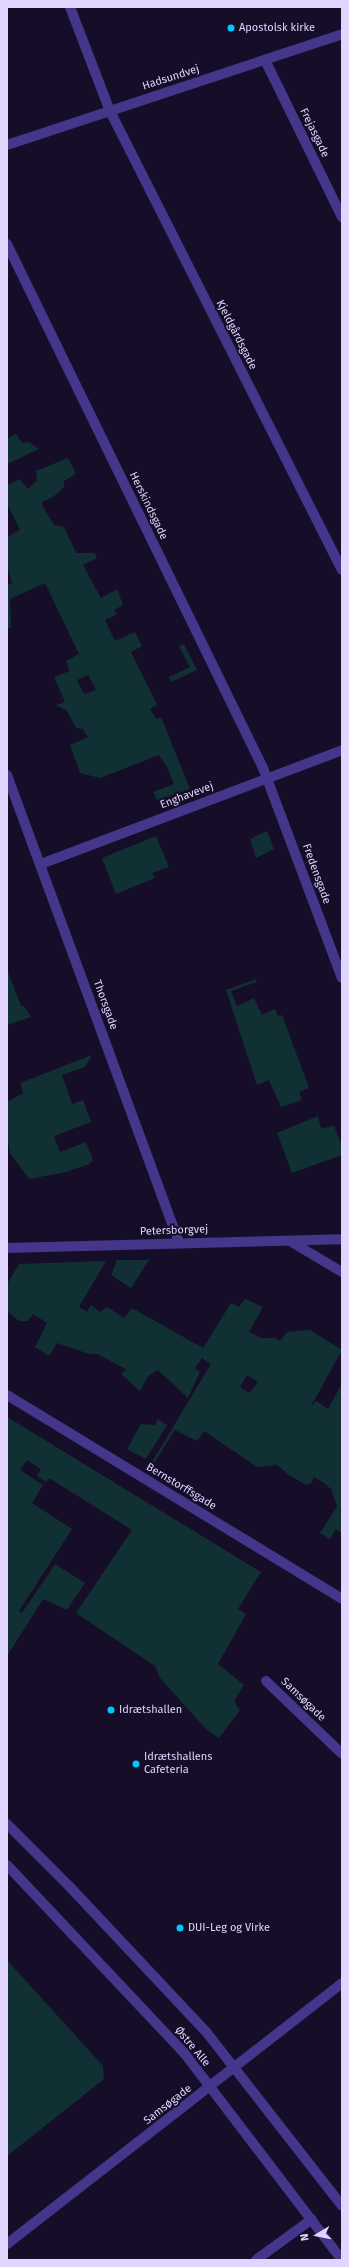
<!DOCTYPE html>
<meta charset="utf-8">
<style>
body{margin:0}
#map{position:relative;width:349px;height:2267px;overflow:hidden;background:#160e28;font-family:"Fira Sans",sans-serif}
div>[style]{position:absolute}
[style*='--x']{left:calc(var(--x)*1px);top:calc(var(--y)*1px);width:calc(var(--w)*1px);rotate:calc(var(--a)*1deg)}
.green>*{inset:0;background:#113033}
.minor>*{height:10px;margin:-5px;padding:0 5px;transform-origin:5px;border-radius:5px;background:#44368a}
.tertiary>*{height:10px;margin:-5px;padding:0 5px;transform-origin:5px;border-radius:5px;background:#44368a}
.dots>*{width:11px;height:11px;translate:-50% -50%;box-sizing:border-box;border:2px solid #160e28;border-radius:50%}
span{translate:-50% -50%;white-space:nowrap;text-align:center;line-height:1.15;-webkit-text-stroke:4px #160e28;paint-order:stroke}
.poi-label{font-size:11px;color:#dfd5ff}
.left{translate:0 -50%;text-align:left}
.street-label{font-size:11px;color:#dfd5ff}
.frame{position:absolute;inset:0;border:8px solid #dfd5ff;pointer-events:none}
.north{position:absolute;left:297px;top:2215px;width:40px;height:40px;-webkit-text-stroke:3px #160e28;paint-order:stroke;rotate:260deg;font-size:11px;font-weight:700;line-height:16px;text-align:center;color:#dfd5ff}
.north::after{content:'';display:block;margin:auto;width:14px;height:18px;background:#dfd5ff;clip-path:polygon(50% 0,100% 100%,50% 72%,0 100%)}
</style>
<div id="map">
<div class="green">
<div style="clip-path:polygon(16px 434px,22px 443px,29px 442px,39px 449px,7px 464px,7px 439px)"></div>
<div style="clip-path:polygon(evenodd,68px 458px,76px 474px,64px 481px,64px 487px,53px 497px,42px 502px,43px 507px,54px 525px,64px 527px,76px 553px,95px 553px,97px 558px,83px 565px,101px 598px,117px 589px,123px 605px,114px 610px,117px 614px,105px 620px,115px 641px,135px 632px,142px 646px,131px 652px,157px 705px,150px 709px,156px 719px,161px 717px,190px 789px,157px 800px,153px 792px,174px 784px,167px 767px,159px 755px,100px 778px,80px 773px,70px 745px,88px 737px,83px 729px,76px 728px,67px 711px,56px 705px,65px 702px,54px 677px,70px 671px,66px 661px,79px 654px,45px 583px,10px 599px,11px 627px,7px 629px,7px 585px,12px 583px,7px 565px,7px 537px,20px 530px,7px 503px,7px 485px,20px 479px,28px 489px,37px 480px,36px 471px,68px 458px,88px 675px,96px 690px,84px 694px,77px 680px,88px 675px)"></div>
<div style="clip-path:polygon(184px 644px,197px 670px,171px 682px,169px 677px,190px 667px,179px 646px)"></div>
<div style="clip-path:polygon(267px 831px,274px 849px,256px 858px,250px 839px)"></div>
<div style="clip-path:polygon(156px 836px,169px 867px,152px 873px,155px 878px,116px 894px,102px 858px)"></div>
<div style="clip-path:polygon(7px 969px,21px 1006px,24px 1006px,31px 1017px,7px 1025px)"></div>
<div style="clip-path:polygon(256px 979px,257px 982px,231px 991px,237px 1006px,254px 998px,262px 1015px,275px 1009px,278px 1016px,282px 1015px,309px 1088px,299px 1092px,302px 1100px,281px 1107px,269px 1080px,257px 1085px,226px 990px)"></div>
<div style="clip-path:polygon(92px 1055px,85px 1067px,62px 1075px,72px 1104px,83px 1100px,91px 1122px,54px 1136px,60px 1152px,86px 1142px,93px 1160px,89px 1164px,66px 1172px,29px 1179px,10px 1153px,7px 1136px,7px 1102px,23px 1093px,20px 1083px)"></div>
<div style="clip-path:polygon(318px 1116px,321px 1128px,334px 1126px,342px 1146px,342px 1155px,292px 1173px,277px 1133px)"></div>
<div style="clip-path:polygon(117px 1260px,149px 1260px,131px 1288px,111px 1275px)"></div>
<div style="clip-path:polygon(evenodd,106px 1261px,79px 1307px,87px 1312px,91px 1305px,100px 1312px,107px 1307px,124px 1318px,132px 1308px,203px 1348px,231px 1303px,239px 1307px,245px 1299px,263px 1307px,249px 1332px,261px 1338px,275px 1338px,280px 1341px,287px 1332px,310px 1330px,342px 1350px,310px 1408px,316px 1401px,328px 1409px,340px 1387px,342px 1388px,342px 1534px,336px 1529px,330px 1539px,320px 1533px,337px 1506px,331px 1489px,324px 1483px,314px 1477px,311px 1483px,306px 1485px,289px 1475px,277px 1465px,257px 1467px,204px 1431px,197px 1441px,175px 1430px,151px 1468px,149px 1467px,211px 1364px,202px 1358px,195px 1368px,200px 1372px,188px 1398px,158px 1370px,148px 1376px,140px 1391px,121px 1374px,126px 1369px,97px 1354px,89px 1354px,57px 1343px,49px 1356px,35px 1347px,47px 1323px,33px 1314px,28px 1321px,19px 1321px,7px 1311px,7px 1284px,19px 1264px,106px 1261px,247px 1375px,262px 1384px,258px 1382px,249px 1393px,240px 1387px,247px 1375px)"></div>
<div style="clip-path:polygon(7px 1417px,261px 1572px,238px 1609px,246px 1614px,218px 1664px,244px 1685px,234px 1701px,240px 1710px,219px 1738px,205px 1728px,160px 1678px,155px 1666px,76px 1613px,132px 1530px,49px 1478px,46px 1482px,37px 1476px,41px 1469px,27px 1460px,20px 1470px,43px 1485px,32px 1503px,72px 1529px,19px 1611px,22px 1613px,55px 1564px,85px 1583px,67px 1610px,43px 1599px,7px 1656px)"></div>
<div style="clip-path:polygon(158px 1419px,167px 1425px,146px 1459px,127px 1449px,141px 1424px,155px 1425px)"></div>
<div style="clip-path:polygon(7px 1960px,103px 2066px,104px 2079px,7px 2156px)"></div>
</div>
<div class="minor">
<div style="--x:70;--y:7;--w:111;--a:69"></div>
<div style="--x:110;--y:111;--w:514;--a:63.19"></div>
<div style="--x:265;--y:60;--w:175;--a:63.9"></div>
<div style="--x:7;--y:244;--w:583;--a:63.96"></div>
<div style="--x:263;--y:768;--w:224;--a:69.4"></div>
<div style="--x:7;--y:775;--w:499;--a:69.8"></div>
<div style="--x:41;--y:864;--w:322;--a:-20.7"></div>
<div style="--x:290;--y:1241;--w:61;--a:30.8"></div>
<div style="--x:7;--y:1248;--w:335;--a:-1.5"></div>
<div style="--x:7;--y:1395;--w:392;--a:31.3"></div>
<div style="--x:266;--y:1681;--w:105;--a:43.8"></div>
<div style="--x:7;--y:2244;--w:425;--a:-37.9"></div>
<div style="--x:256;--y:2260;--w:69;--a:-36.2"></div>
</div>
<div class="tertiary">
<div style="--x:7;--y:145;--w:353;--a:-18.3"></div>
<div style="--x:7;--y:1824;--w:89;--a:45"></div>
<div style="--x:70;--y:1887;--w:200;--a:46.8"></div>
<div style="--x:207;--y:2033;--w:219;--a:52"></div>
<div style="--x:7;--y:1865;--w:260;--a:46.7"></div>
<div style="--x:185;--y:2054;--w:259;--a:52.7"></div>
</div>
<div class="dots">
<div style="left:231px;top:28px;background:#01c6ff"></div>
<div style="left:111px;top:1710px;background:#01c6ff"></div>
<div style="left:136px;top:1764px;background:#01c6ff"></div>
<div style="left:180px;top:1928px;background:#01c6ff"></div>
</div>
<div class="poi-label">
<span class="left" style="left:239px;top:28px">Apostolsk kirke</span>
<span class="left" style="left:119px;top:1710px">Idrætshallen</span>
<span class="left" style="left:144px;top:1764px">Idrætshallens<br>Cafeteria</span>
<span class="left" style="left:188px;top:1928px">DUI-Leg og Virke</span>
</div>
<div class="street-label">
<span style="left:171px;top:78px;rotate:-18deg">Hadsundvej</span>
<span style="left:314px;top:133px;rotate:64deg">Frejasgade</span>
<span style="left:236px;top:335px;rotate:63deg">Kjeldgårdsgade</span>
<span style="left:148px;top:506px;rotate:64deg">Herskindsgade</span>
<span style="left:187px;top:796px;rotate:-21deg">Enghavevej</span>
<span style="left:316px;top:874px;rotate:70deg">Fredensgade</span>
<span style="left:105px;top:1005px;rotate:70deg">Thorsgade</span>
<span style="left:174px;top:1231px;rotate:-2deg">Petersborgvej</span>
<span style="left:181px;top:1487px;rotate:31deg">Bernstorffsgade</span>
<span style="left:303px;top:1700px;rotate:44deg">Samsøgade</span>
<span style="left:192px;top:2047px;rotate:50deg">Østre Alle</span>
<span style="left:168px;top:2105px;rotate:-38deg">Samsøgade</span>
</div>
<div class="frame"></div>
<div class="north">N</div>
</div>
